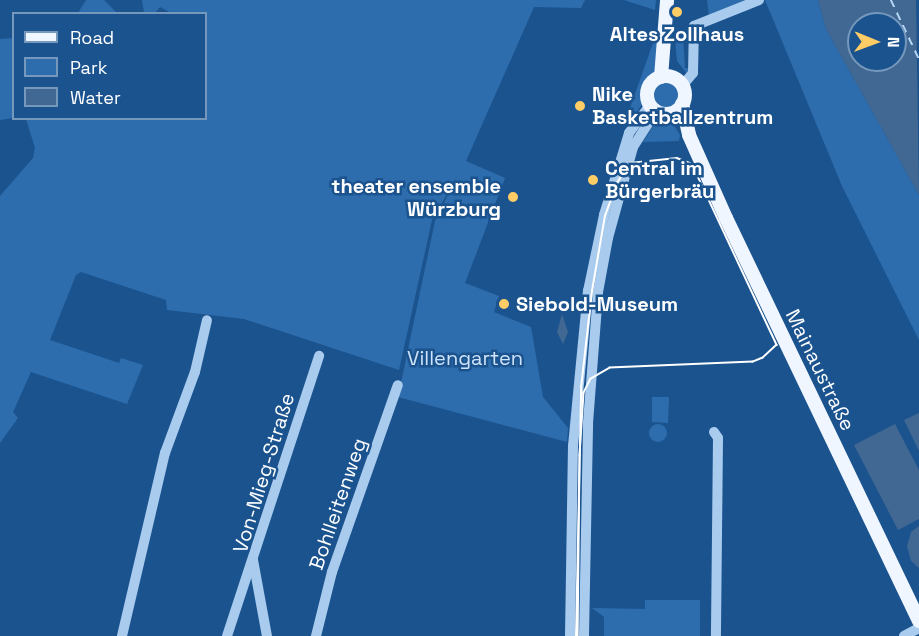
<!DOCTYPE html>
<meta charset="utf-8">
<style>
body{margin:0}
#map{position:relative;width:919px;height:636px;overflow:hidden;background:#1b538f;font-family:"Space Grotesk",sans-serif}
div>[style]{position:absolute}
[style*='--x']{left:calc(var(--x)*1px);top:calc(var(--y)*1px);width:calc(var(--w)*1px);rotate:calc(var(--a)*1deg)}
.green>*{inset:0;background:#2e6dad}
.round{border-radius:50%}
.water>*{inset:0;background:#406893}
.ferry>*{height:1.5px;margin-top:-0.75px;transform-origin:0;background:repeating-linear-gradient(90deg,#b5d5f5 0 8px,transparent 0 14px)}
.minor>*{height:10px;margin:-5px;padding:0 5px;transform-origin:5px;border-radius:5px;background:#a9cbee}
.major>*{height:14px;margin:-7px;padding:0 7px;transform-origin:7px;border-radius:7px;background:#f0f6ff}
.major>.ring{margin:-7px;padding:0;box-sizing:content-box;background:none;border:14px solid #f0f6ff;border-radius:50%}
.tram>*{height:1.5px;margin:-0.75px;padding:0 0.75px;transform-origin:0.75px;border-radius:0.75px;background:#fff}
.dots>*{width:16px;height:16px;translate:-50% -50%;box-sizing:border-box;border:3px solid #1b538f;border-radius:50%}
span{translate:-50% -50%;white-space:nowrap;text-align:center;line-height:1.15;-webkit-text-stroke:5px #1b538f;paint-order:stroke}
.poi-label{font-size:20px;color:#fff;font-weight:700}
.left{translate:0 -50%;text-align:left}
.right{translate:-100% -50%;text-align:right}
.park-label{font-size:20px;color:#cfe4fa}
.street-label{font-size:20px;color:#fff}
.legend{position:absolute;left:12px;top:12px;width:195px;height:108px;box-sizing:border-box;background:#1b538f;border:2px solid #7698bc;margin:0;padding:8px 10px;list-style:none;font-size:18px;color:#fff}
.legend li{display:flex;align-items:center;gap:12px;height:30px}
.legend b{width:30px;border:2px solid #7698bc}
.north{position:absolute;left:847px;top:12px;width:60px;height:60px;box-sizing:border-box;background:#1b538f;border:2px solid #7698bc;border-radius:50%;rotate:91deg;font-size:16px;font-weight:700;line-height:24px;text-align:center;color:#fff}
.north::after{content:'';display:block;margin:auto;width:21px;height:27px;background:#fc6;clip-path:polygon(50% 0,100% 100%,50% 72%,0 100%)}
</style>
<div id="map">
<div class="green">
<div style="clip-path:polygon(86px 0,104px 0,117px 13px,78px 13px)"></div>
<div style="clip-path:polygon(142px 0,585px 0,581px 8px,534px 7px,466px 161px,505px 178px,465px 283px,499px 296px,494px 312px,531px 327px,543px 397px,568px 428px,567px 442px,398px 397px,435px 221px,457px 177px,432px 220px,399px 370px,244px 319px,167px 310px,166px 300px,81px 272px,76px 275px,50px 340px,119px 363px,121px 358px,143px 365px,127px 404px,31px 372px,13px 412px,18px 418px,0 443px,0 196px,33px 158px,35px 148px,26px 119px,206px 118px,206px 14px,171px 13px,160px 7px,155px 13px,144px 13px)"></div>
<div style="clip-path:polygon(624px 0,656px 0,655px 10px)"></div>
<div style="clip-path:polygon(707px 0,753px 0,709px 16px)"></div>
<div style="clip-path:polygon(765px 0,818px 0,826px 29px,919px 195px,919px 340px,842px 186px)"></div>
<div style="clip-path:polygon(659px 26px,656px 72px,645px 84px,642px 104px,631px 121px,634px 110px,630px 108px)"></div>
<div style="clip-path:polygon(674px 28px,689px 31px,683px 33px,685px 68px,690px 68px,688px 75px,677px 61px)"></div>
<div style="clip-path:polygon(14px 38px,13px 118px,0 120px,0 39px)"></div>
<div class="round" style="left:651px;top:80px;width:30px;height:30px"></div>
<div style="clip-path:polygon(658px 118px,672px 122px,680px 135px,679px 141px,643px 142px)"></div>
<div style="clip-path:polygon(652px 397px,669px 397px,668px 423px,652px 422px)"></div>
<div class="round" style="left:649px;top:424px;width:18px;height:18px"></div>
<div style="clip-path:polygon(645px 600px,700px 600px,700px 636px,604px 636px,604px 617px,592px 608px,645px 609px)"></div>
</div>
<div class="water">
<div style="clip-path:polygon(evenodd,818px 0,916px 0,919px 195px,826px 29px,818px 0,859px 24px,895px 24px,895px 60px,859px 60px,859px 24px)"></div>
<div style="clip-path:polygon(562px 314px,568px 332px,563px 344px,557px 332px)"></div>
<div style="clip-path:polygon(919px 413px,919px 451px,904px 420px)"></div>
<div style="clip-path:polygon(895px 424px,919px 470px,919px 519px,898px 530px,854px 445px)"></div>
<div style="clip-path:polygon(919px 526px,919px 568px,911px 561px,907px 546px,911px 532px)"></div>
</div>
<div class="ferry">
<div style="--x:891;--y:0;--w:65;--a:64.6"></div>
</div>
<div class="minor">
<div style="--x:682;--y:86;--w:17;--a:-50"></div>
<div style="--x:693;--y:73;--w:47;--a:-88.8"></div>
<div style="--x:694;--y:26;--w:70;--a:-21.8"></div>
<div style="--x:714;--y:432;--w:7;--a:56"></div>
<div style="--x:718;--y:438;--w:198;--a:90.6"></div>
<div style="--x:253;--y:560;--w:77;--a:79.6"></div>
<div style="--x:122;--y:636;--w:188;--a:-76.8"></div>
<div style="--x:165;--y:453;--w:86;--a:-69.7"></div>
<div style="--x:195;--y:372;--w:53;--a:-77"></div>
<div style="--x:227;--y:636;--w:295;--a:-71.8"></div>
<div style="--x:316;--y:636;--w:66;--a:-76"></div>
<div style="--x:332;--y:572;--w:198;--a:-70.6"></div>
<div style="--x:570;--y:636;--w:190;--a:-89.1"></div>
<div style="--x:573;--y:446;--w:156;--a:-84.5"></div>
<div style="--x:588;--y:291;--w:78;--a:-78.1"></div>
<div style="--x:604;--y:215;--w:86;--a:-73"></div>
<div style="--x:629;--y:133;--w:35;--a:-53"></div>
<div style="--x:584;--y:636;--w:213;--a:-88.9"></div>
<div style="--x:588;--y:423;--w:131;--a:-85.6"></div>
<div style="--x:598;--y:292;--w:55;--a:-79.5"></div>
<div style="--x:608;--y:238;--w:94;--a:-74.6"></div>
<div style="--x:633;--y:147;--w:43;--a:-57.4"></div>
<div style="--x:904;--y:636;--w:17;--a:-28"></div>
</div>
<div class="major">
<div class="ring" style="left:647px;top:76px;width:24px;height:24px"></div>
<div style="--x:661;--y:77;--w:77;--a:-85.5"></div>
<div style="--x:682;--y:104;--w:32;--a:77"></div>
<div style="--x:689;--y:135;--w:91;--a:66"></div>
<div style="--x:726;--y:218;--w:447;--a:64.4"></div>
</div>
<div class="tram">
<div style="--x:576;--y:636;--w:248;--a:-88.8"></div>
<div style="--x:581;--y:388;--w:98;--a:-83.5"></div>
<div style="--x:592;--y:291;--w:76;--a:-80.2"></div>
<div style="--x:605;--y:216;--w:35;--a:-70"></div>
<div style="--x:617;--y:183;--w:24;--a:-57"></div>
<div style="--x:630;--y:163;--w:47;--a:-6.1"></div>
<div style="--x:677;--y:158;--w:14;--a:21"></div>
<div style="--x:690;--y:163;--w:11;--a:56"></div>
<div style="--x:696;--y:172;--w:191;--a:64.9"></div>
<div style="--x:777;--y:345;--w:19;--a:137"></div>
<div style="--x:763;--y:358;--w:11;--a:158"></div>
<div style="--x:753;--y:362;--w:143;--a:177.6"></div>
<div style="--x:610;--y:368;--w:22;--a:150"></div>
<div style="--x:591;--y:379;--w:16;--a:117"></div>
<div style="--x:584;--y:393;--w:62;--a:93.7"></div>
<div style="--x:580;--y:455;--w:181;--a:90.6"></div>
</div>
<div class="dots">
<div style="left:677px;top:12px;background:#fc6"></div>
<div style="left:580px;top:106px;background:#fc6"></div>
<div style="left:593px;top:180px;background:#fc6"></div>
<div style="left:513px;top:197px;background:#fc6"></div>
<div style="left:504px;top:304px;background:#fc6"></div>
</div>
<div class="poi-label">
<span style="left:677px;top:34px">Altes Zollhaus</span>
<span class="left" style="left:592px;top:106px">Nike<br>Basketballzentrum</span>
<span class="left" style="left:605px;top:180px">Central im<br>Bürgerbräu</span>
<span class="right" style="left:501px;top:198px">theater ensemble<br>Würzburg</span>
<span class="left" style="left:516px;top:304px">Siebold-Museum</span>
</div>
<div class="park-label">
<span style="left:465px;top:358px">Villengarten</span>
</div>
<div class="street-label">
<span style="left:820px;top:370px;rotate:64deg">Mainaustraße</span>
<span style="left:264px;top:473px;rotate:-73deg">Von-Mieg-Straße</span>
<span style="left:338px;top:504px;rotate:-71deg">Bohlleitenweg</span>
</div>
<ul class="legend">
<li><b style="height:8px;background:#f0f6ff"></b>Road</li>
<li><b style="height:16px;background:#2e6dad"></b>Park</li>
<li><b style="height:16px;background:#406893"></b>Water</li>
</ul>
<div class="north">N</div>
</div>
